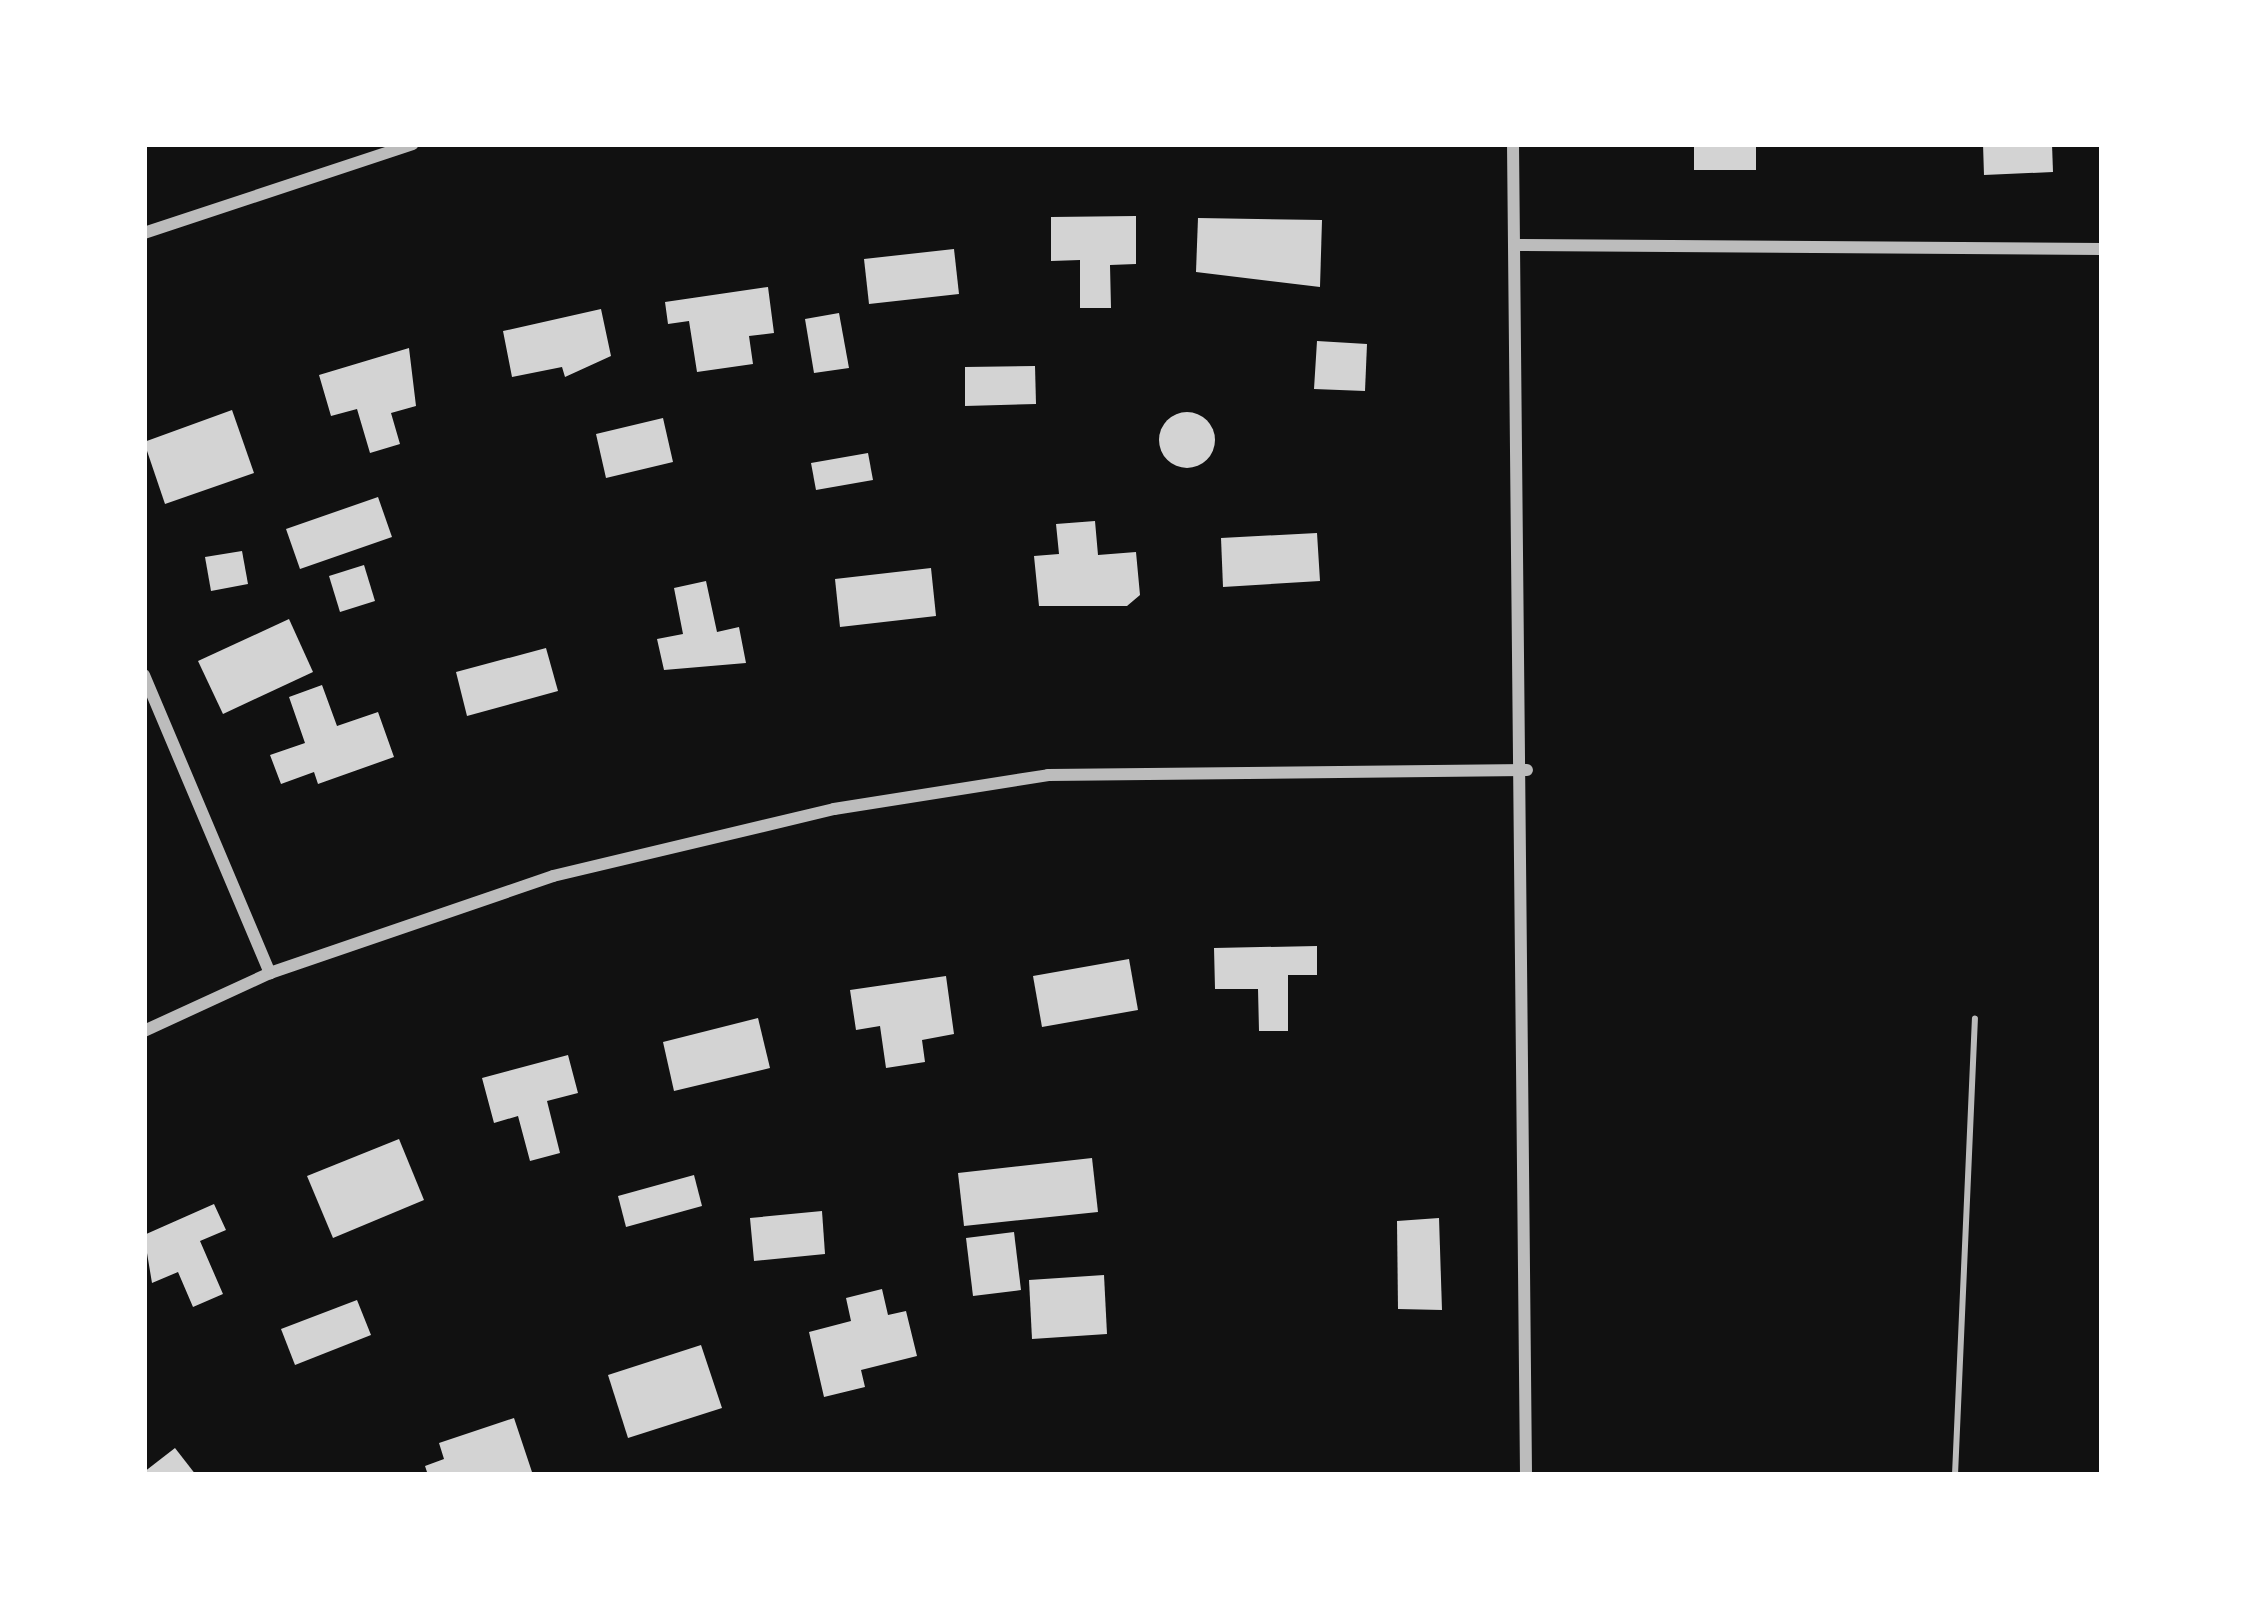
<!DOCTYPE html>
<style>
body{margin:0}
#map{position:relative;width:2246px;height:1619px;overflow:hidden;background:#111;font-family:Raleway,sans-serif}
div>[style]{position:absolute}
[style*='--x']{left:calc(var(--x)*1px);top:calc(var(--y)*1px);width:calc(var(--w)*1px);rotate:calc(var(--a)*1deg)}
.building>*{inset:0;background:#d3d3d3}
.round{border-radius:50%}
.service>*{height:6px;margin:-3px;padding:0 3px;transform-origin:3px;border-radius:3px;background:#bcbcbc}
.minor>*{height:12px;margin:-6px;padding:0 6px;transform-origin:6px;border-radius:6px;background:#bcbcbc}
span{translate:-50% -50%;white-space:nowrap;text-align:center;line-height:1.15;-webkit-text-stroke:9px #fff;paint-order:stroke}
.frame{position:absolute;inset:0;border:147px solid #fff;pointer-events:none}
</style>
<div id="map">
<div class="building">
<div style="clip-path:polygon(1694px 144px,1756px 144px,1756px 170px,1694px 170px)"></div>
<div style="clip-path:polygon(1983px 144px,2052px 144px,2053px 172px,1984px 175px)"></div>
<div style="clip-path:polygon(1136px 216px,1136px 264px,1110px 265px,1111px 308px,1080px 308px,1080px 260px,1051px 261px,1051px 217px)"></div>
<div style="clip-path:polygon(1198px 218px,1322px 220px,1320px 287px,1196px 272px)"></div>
<div style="clip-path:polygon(954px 249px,959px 294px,869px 304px,864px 259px)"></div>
<div style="clip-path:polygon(768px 287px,774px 333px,749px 336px,753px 364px,697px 372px,689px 321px,668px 324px,665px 302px)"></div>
<div style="clip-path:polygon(601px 309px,611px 356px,565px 377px,562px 367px,512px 377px,503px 331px)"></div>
<div style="clip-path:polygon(839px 313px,849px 368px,814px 373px,805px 319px)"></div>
<div style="clip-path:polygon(1317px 341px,1367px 344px,1365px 391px,1314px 389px)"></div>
<div style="clip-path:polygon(409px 348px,416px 406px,391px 413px,400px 444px,370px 453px,357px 409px,331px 416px,319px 375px)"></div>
<div style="clip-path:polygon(1035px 366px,1036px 404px,965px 406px,965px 367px)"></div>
<div style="clip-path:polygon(232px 410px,254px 473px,165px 504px,144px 442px)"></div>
<div class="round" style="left:1159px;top:412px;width:56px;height:56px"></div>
<div style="clip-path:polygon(663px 418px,673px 462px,606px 478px,596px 434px)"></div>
<div style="clip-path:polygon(868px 453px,873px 480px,816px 490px,811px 463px)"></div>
<div style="clip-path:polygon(378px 497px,392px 537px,300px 569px,286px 529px)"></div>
<div style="clip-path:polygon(1095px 521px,1098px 555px,1136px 552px,1140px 595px,1127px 606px,1039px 606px,1034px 556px,1059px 554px,1056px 524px)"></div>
<div style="clip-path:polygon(1317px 533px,1320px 581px,1223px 587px,1221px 538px)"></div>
<div style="clip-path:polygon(242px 551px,248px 584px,211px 591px,205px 557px)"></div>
<div style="clip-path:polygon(364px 565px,375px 601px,340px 612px,329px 576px)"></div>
<div style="clip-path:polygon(931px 568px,936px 616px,840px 627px,835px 579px)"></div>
<div style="clip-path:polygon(706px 581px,717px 632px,739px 627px,746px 663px,664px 670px,657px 639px,683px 634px,674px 588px)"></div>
<div style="clip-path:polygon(289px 619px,313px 672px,223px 714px,198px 661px)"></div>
<div style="clip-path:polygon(546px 648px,558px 691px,467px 716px,456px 672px)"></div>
<div style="clip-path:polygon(322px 685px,337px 726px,378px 712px,394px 757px,318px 784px,314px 772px,281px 784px,270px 755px,305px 743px,289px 697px)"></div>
<div style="clip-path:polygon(1317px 946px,1317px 975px,1288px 975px,1288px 1031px,1259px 1031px,1258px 989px,1215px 989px,1214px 948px)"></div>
<div style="clip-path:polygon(1129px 959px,1138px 1010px,1042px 1027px,1033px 976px)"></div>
<div style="clip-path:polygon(946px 976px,954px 1034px,922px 1040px,925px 1062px,886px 1068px,880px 1026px,856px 1030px,850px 990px)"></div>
<div style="clip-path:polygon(758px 1018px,770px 1068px,674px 1091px,663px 1042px)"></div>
<div style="clip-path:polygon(568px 1055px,578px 1093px,547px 1101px,560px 1153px,530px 1161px,518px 1116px,494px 1123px,482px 1078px)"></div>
<div style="clip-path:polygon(399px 1139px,424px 1200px,333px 1238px,307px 1176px)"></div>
<div style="clip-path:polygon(1092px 1158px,1098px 1212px,964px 1226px,958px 1173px)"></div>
<div style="clip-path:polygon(694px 1175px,702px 1206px,626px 1227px,618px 1196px)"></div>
<div style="clip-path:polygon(214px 1204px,226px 1230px,200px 1241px,223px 1294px,193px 1307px,178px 1272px,152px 1283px,144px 1235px)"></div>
<div style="clip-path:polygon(822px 1211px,825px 1254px,754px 1261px,750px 1218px)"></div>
<div style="clip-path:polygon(1439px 1218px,1442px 1310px,1398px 1309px,1397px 1221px)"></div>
<div style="clip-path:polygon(1014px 1232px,1021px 1290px,973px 1296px,966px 1238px)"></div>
<div style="clip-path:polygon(1104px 1275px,1107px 1334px,1032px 1339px,1029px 1280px)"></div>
<div style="clip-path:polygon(882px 1289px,888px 1315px,906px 1311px,917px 1356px,861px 1370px,865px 1387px,824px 1397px,809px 1332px,851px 1321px,846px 1298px)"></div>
<div style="clip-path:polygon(357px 1300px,371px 1335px,295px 1365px,281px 1329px)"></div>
<div style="clip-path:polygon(701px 1345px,722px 1408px,628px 1438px,608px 1375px)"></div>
<div style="clip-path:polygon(514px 1418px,533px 1475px,428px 1475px,425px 1466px,444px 1459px,439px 1443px)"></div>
<div style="clip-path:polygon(175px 1448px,196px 1475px,144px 1475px,144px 1472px)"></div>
</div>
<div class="service">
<div style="--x:1955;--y:1475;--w:457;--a:-87.5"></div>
</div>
<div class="minor">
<div style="--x:1513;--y:144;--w:1331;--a:89.44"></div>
<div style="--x:144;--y:233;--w:283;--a:-18.3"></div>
<div style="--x:1514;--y:245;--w:588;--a:0.39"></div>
<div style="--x:144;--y:675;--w:324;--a:67.1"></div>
<div style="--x:144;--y:1031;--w:139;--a:-24.7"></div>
<div style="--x:270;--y:973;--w:299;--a:-18.9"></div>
<div style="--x:553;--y:876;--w:289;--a:-13.4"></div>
<div style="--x:834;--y:809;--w:217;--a:-9"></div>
<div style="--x:1048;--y:775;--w:479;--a:-0.6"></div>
</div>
<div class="frame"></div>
</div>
